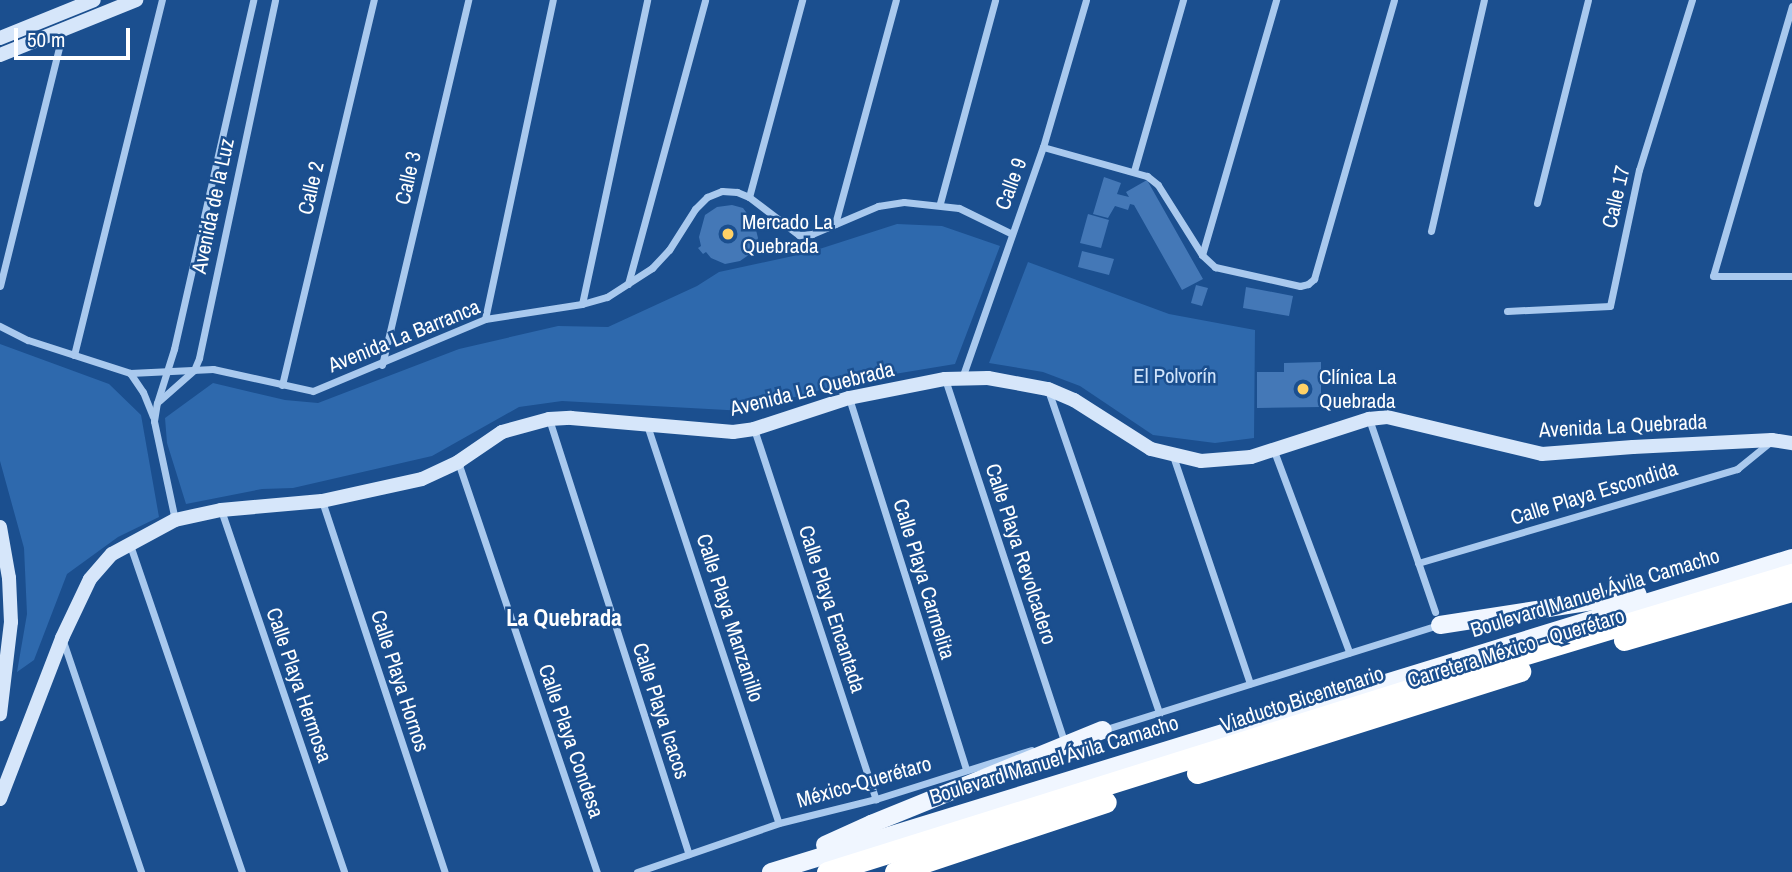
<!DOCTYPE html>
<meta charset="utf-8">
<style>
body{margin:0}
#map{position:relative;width:1792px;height:872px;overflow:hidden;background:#1b4f8f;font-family:"Archivo Narrow",sans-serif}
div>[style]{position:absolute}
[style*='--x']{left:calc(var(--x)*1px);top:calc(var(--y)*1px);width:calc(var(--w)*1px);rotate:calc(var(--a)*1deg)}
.green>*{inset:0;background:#2e69ad}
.building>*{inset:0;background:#4478b7}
.street>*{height:7px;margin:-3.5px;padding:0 3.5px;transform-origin:3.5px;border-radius:3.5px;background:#a9c9ee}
.secondary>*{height:14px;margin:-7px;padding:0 7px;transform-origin:7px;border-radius:7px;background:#d6e6fa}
.primary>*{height:18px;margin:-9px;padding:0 9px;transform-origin:9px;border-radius:9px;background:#f0f6ff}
.highway>*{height:21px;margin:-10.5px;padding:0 10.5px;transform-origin:10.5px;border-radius:10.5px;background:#fff}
.dots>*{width:19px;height:19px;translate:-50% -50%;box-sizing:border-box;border:4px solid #1b4f8f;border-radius:50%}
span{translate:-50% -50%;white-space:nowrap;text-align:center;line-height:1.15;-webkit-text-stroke:5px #1b4f8f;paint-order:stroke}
.street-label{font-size:21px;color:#fff}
.poi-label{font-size:21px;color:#fff}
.left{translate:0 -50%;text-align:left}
.park-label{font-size:21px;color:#cfe3fa}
.neighbourhood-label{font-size:23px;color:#fff;font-weight:700}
.scale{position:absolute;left:14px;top:28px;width:116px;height:32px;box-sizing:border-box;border:4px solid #fff;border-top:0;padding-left:9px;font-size:21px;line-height:24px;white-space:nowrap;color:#fff;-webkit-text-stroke:5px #1b4f8f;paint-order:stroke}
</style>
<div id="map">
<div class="green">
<div style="clip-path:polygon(897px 224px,942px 226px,1000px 246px,955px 364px,852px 381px,745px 411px,562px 401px,519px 407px,432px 456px,293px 488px,262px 489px,186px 504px,167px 443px,165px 418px,213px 383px,285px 400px,318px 403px,459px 349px,558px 326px,608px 327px,697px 286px,719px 272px,807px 253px)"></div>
<div style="clip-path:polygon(1028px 262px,1169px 314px,1255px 330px,1254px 438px,1215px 443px,1153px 435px,1080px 386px,1043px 372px,989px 363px)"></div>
<div style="clip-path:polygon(0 344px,109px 384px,141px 415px,159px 517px,118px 537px,67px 574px,34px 660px,17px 672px,27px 614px,24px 548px,0 461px)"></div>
</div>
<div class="building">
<div style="clip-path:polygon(1104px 177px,1121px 183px,1117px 194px,1129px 197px,1126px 192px,1147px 180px,1203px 279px,1182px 290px,1134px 205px,1130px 204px,1128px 210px,1115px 206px,1108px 218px,1093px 214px)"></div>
<div style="clip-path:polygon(732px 205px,743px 208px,754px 223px,760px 222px,761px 229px,756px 230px,758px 238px,753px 252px,740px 261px,725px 264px,711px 258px,706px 252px,703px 254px,698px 248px,701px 246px,699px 237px,705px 215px,717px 207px)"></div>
<div style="clip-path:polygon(1088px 214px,1109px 220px,1101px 248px,1080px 243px)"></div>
<div style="clip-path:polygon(1082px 251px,1114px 259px,1109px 275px,1078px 267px)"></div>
<div style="clip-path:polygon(1196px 285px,1208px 288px,1202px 306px,1191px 303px)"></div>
<div style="clip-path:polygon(1246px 287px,1293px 296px,1289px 316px,1243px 308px)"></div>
<div style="clip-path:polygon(1321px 362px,1321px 407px,1257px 408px,1257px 372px,1284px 372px,1284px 363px)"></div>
</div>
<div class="street">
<div style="--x:1792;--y:6;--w:281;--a:106.3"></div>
<div style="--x:1713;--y:276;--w:79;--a:0"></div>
<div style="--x:1043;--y:147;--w:108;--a:15.6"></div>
<div style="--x:1147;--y:176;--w:14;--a:39"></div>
<div style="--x:1158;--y:185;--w:83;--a:57.8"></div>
<div style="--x:1202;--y:255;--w:18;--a:43"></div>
<div style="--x:1215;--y:267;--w:87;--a:12.6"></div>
<div style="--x:1300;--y:286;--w:8;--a:-14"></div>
<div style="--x:1308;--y:284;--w:8;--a:-40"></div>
<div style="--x:1314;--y:279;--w:290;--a:-74"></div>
<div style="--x:1134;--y:171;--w:178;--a:-74"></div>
<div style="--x:749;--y:197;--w:204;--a:-74.9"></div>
<div style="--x:940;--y:203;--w:210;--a:-74.8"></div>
<div style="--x:1537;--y:203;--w:209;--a:-75.9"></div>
<div style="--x:835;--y:224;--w:232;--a:-74.8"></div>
<div style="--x:1431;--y:231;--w:237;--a:-77.1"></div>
<div style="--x:1202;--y:255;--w:266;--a:-73.8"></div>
<div style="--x:628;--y:284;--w:294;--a:-74.8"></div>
<div style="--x:0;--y:286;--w:266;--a:-76.1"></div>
<div style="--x:582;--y:304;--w:311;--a:-77.9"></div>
<div style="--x:1507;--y:311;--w:103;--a:-2.8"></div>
<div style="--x:1610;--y:306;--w:139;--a:-78"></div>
<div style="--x:1639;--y:170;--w:178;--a:-72.7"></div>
<div style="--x:485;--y:319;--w:326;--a:-78"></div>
<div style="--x:0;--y:326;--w:31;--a:27"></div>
<div style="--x:28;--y:340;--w:107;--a:17.9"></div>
<div style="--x:130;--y:373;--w:83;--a:-2.8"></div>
<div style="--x:213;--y:369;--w:102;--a:12.4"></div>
<div style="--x:313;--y:391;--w:186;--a:-22.7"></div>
<div style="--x:485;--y:319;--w:98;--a:-8.8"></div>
<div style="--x:582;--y:304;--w:26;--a:-16"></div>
<div style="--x:607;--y:297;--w:54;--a:-32.8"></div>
<div style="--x:652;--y:268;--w:25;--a:-47"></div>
<div style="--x:669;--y:250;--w:49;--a:-57.6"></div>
<div style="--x:695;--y:209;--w:17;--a:-45"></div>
<div style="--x:707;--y:197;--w:16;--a:-22"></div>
<div style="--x:722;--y:191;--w:15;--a:4"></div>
<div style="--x:737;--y:192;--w:13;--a:23"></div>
<div style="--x:749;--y:197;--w:63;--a:37.2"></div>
<div style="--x:799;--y:235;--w:13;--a:-4"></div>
<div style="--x:812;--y:234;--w:72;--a:-23"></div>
<div style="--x:878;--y:206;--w:26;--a:-9"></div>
<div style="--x:904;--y:202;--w:55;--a:6.2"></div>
<div style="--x:959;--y:208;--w:59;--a:26.1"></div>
<div style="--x:74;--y:355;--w:366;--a:-76.1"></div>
<div style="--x:382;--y:365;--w:375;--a:-76.7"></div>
<div style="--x:130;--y:373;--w:23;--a:56"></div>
<div style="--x:143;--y:392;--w:27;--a:68"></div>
<div style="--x:962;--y:378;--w:245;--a:-70.7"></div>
<div style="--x:1043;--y:147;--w:153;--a:-73.7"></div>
<div style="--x:945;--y:379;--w:380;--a:71.8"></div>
<div style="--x:282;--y:385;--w:396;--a:-76.6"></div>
<div style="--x:1048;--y:390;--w:342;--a:71"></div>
<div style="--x:849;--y:398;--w:390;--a:72.5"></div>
<div style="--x:159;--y:401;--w:47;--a:-41.5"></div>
<div style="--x:194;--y:370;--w:13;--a:-67"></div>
<div style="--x:199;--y:358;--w:366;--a:-78"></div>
<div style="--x:549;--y:419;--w:457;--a:72.2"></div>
<div style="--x:1369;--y:419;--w:204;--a:71.1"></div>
<div style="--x:647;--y:425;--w:419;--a:71.7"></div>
<div style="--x:754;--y:429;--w:390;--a:71.8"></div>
<div style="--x:1274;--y:451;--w:215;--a:69.5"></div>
<div style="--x:1173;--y:456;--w:240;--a:71.3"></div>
<div style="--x:458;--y:462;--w:433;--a:71.3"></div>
<div style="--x:322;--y:501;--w:391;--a:71.7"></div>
<div style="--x:221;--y:510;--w:382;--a:71.2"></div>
<div style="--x:175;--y:520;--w:101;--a:-102"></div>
<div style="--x:154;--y:421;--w:18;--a:-81"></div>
<div style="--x:157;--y:403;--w:57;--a:-72.5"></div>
<div style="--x:174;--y:349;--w:358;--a:-77.2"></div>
<div style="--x:130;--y:545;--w:346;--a:71.1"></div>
<div style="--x:1418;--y:563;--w:333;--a:-16.4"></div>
<div style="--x:1737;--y:469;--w:41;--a:-39.1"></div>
<div style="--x:63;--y:641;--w:244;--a:71.3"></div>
<div style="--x:1103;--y:730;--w:352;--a:-17.4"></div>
<div style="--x:637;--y:872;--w:150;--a:-19"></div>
<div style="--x:779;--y:823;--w:100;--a:-13.9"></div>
<div style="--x:876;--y:799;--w:163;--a:-17.5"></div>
</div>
<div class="secondary">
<div style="--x:0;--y:38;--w:101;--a:-22"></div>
<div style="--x:0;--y:55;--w:147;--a:-22"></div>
<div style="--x:0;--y:527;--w:52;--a:80"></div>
<div style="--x:9;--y:578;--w:44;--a:87.4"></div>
<div style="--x:11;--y:622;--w:93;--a:96.8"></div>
<div style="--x:0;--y:799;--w:173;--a:-68.9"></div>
<div style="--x:62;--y:638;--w:65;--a:-64.6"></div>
<div style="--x:90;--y:579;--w:33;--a:-49"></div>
<div style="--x:112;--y:554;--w:72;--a:-28.4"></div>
<div style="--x:175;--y:520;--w:47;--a:-12.3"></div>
<div style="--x:221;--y:510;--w:101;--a:-5.1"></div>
<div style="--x:322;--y:501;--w:102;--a:-12.4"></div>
<div style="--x:422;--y:479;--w:40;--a:-25"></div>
<div style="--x:458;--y:462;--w:53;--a:-34.3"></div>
<div style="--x:502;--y:432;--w:49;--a:-15.5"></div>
<div style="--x:549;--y:419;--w:22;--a:-3"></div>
<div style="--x:571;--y:418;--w:163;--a:4.9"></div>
<div style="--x:733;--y:432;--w:21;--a:-8"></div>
<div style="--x:754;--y:429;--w:100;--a:-18.1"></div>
<div style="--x:849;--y:398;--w:98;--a:-11.2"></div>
<div style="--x:945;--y:379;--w:43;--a:-1.3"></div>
<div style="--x:988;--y:378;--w:61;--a:10.4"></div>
<div style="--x:1048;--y:389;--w:28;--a:23"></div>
<div style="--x:1074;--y:400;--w:91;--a:32.5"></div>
<div style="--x:1151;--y:449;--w:51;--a:13.5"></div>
<div style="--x:1201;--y:461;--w:50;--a:-4.6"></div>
<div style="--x:1251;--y:457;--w:124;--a:-17.9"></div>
<div style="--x:1369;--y:419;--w:18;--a:-6"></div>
<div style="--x:1387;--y:417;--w:159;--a:13.4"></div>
<div style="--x:1542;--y:454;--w:91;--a:-4.4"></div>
<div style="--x:1633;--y:447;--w:139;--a:-2.9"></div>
<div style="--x:1772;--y:440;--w:20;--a:9"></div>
</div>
<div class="primary">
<div style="--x:1440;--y:625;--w:200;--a:-8.9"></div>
<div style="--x:825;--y:845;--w:51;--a:-24.5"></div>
<div style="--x:871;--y:824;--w:250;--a:-22.1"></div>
<div style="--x:771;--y:872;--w:1068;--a:-17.09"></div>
</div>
<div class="highway">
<div style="--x:1624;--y:640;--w:175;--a:-16.3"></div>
<div style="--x:1197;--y:773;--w:339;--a:-17.5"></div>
<div style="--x:827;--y:872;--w:639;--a:-17.39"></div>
<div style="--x:1437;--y:681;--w:371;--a:-16.8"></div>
<div style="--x:895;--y:872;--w:222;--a:-18.4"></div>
</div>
<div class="dots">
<div style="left:728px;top:234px;background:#ffd166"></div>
<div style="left:1303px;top:389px;background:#ffd166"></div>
</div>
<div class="street-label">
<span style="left:408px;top:178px;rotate:-77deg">Calle 3</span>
<span style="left:1011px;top:184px;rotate:-70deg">Calle 9</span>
<span style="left:311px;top:188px;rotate:-77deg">Calle 2</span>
<span style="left:1616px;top:197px;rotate:-77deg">Calle 17</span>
<span style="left:213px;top:206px;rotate:-78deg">Avenida de la Luz</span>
<span style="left:404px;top:336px;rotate:-22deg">Avenida La Barranca</span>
<span style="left:812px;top:389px;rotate:-14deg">Avenida La Quebrada</span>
<span style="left:1623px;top:426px;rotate:-3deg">Avenida La Quebrada</span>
<span style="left:1594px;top:493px;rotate:-17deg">Calle Playa Escondida</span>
<span style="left:1021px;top:554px;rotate:72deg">Calle Playa Revolcadero</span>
<span style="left:924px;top:579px;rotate:73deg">Calle Playa Carmelita</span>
<span style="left:1595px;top:593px;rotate:-17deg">Boulevard Manuel Ávila Camacho</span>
<span style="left:832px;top:609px;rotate:72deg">Calle Playa Encantada</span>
<span style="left:730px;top:618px;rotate:72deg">Calle Playa Manzanillo</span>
<span style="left:1516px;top:648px;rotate:-17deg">Carretera México - Querétaro</span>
<span style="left:400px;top:681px;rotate:72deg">Calle Playa Hornos</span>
<span style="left:299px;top:685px;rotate:71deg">Calle Playa Hermosa</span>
<span style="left:1302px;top:699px;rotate:-18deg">Viaducto Bicentenario</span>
<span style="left:661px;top:711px;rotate:72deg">Calle Playa Icacos</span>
<span style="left:571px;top:741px;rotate:71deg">Calle Playa Condesa</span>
<span style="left:1054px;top:760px;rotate:-17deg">Boulevard Manuel Ávila Camacho</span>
<span style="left:864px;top:782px;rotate:-16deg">México-Querétaro</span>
</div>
<div class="poi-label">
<span class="left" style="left:742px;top:234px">Mercado La<br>Quebrada</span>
<span class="left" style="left:1319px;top:389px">Clínica La<br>Quebrada</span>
</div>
<div class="park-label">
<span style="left:1175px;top:376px">El Polvorín</span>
</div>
<div class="neighbourhood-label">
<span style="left:564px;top:618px">La Quebrada</span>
</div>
<div class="scale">50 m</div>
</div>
